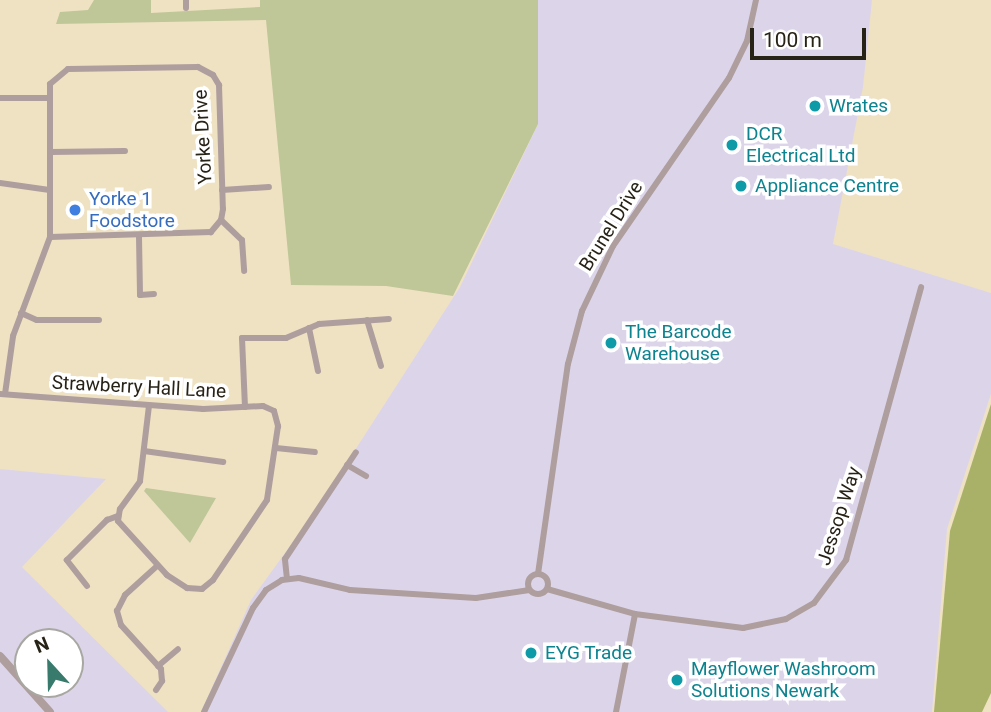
<!DOCTYPE html>
<style>
body{margin:0}
#map{position:relative;width:991px;height:712px;overflow:hidden;background:#efe2c2;font-family:Roboto,sans-serif}
div>[style]{position:absolute}
[style*='--x']{left:calc(var(--x)*1px);top:calc(var(--y)*1px);width:calc(var(--w)*1px);rotate:calc(var(--a)*1deg)}
.industrial>*{inset:0;background:#dcd5ea}
.green>*{inset:0;background:#bfc697}
.forest>*{inset:0;background:#a9b168}
.minor>*{height:6px;margin:-3px;padding:0 3px;transform-origin:3px;border-radius:3px;background:#af9e9e}
.minor>.ring{margin:-3px;padding:0;box-sizing:content-box;background:none;border:6px solid #af9e9e;border-radius:50%}
.tertiary>*{height:8px;margin:-4px;padding:0 4px;transform-origin:4px;border-radius:4px;background:#af9e9e}
.dots>*{width:19px;height:19px;translate:-50% -50%;box-sizing:border-box;border:4px solid #fff;border-radius:50%}
span{translate:-50% -50%;white-space:nowrap;text-align:center;line-height:1.15;-webkit-text-stroke:7px #fff;paint-order:stroke}
.culture-label{font-size:19px;color:#0d838f}
.left{translate:0 -50%;text-align:left}
.street-label{font-size:19px;color:#282317}
.shop-label{font-size:19px;color:#366cbe}
.north{position:absolute;left:14px;top:628px;width:70px;height:70px;box-sizing:border-box;background:#fff;border:2px solid #a9a7a2;border-radius:50%;rotate:338deg;font-size:19px;font-weight:700;line-height:28px;text-align:center;color:#282317}
.north::after{content:'';display:block;margin:auto;width:24px;height:32px;background:#387b6c;clip-path:polygon(50% 0,100% 100%,50% 72%,0 100%)}
.scale{position:absolute;left:750px;top:28px;width:116px;height:32px;box-sizing:border-box;border:4px solid #282317;border-top:0;padding-left:9px;font-size:21px;line-height:24px;white-space:nowrap;color:#282317;-webkit-text-stroke:5px #fff;paint-order:stroke}
</style>
<div id="map">
<div class="industrial">
<div style="clip-path:polygon(538px 0,872px 0,863px 87px,833px 244px,991px 293px,991px 394px,947px 529px,932px 712px,201px 712px,251px 600px,319px 506px,460px 287px,538px 124px)"></div>
<div style="clip-path:polygon(evenodd,0 469px,106px 479px,22px 567px,168px 712px,0 712px,0 469px,28px 642px,70px 642px,70px 684px,28px 684px,28px 642px)"></div>
</div>
<div class="green">
<div style="clip-path:polygon(94px 0,151px 0,151px 13px,260px 7px,260px 0,538px 0,538px 124px,453px 296px,386px 286px,291px 285px,266px 20px,56px 24px,60px 12px,88px 10px)"></div>
<div style="clip-path:polygon(146px 488px,216px 498px,190px 543px,144px 491px)"></div>
</div>
<div class="forest">
<div style="clip-path:polygon(991px 404px,991px 693px,982px 712px,934px 712px,950px 531px)"></div>
</div>
<div class="minor">
<div style="--x:186;--y:8;--w:8;--a:-90"></div>
<div style="--x:0;--y:98;--w:50;--a:0"></div>
<div style="--x:51;--y:152;--w:74;--a:-0.8"></div>
<div style="--x:0;--y:183;--w:50;--a:8"></div>
<div style="--x:222;--y:190;--w:47;--a:-3.7"></div>
<div style="--x:221;--y:220;--w:29;--a:44"></div>
<div style="--x:242;--y:240;--w:31;--a:86"></div>
<div style="--x:139;--y:237;--w:58;--a:89"></div>
<div style="--x:140;--y:295;--w:14;--a:-4"></div>
<div style="--x:21;--y:313;--w:17;--a:24"></div>
<div style="--x:37;--y:320;--w:62;--a:0"></div>
<div style="--x:367;--y:320;--w:48;--a:73.1"></div>
<div style="--x:309;--y:328;--w:44;--a:78.2"></div>
<div style="--x:0;--y:394;--w:204;--a:4.2"></div>
<div style="--x:203;--y:409;--w:60;--a:-2.9"></div>
<div style="--x:263;--y:406;--w:12;--a:24"></div>
<div style="--x:274;--y:411;--w:16;--a:75"></div>
<div style="--x:278;--y:426;--w:75;--a:98.5"></div>
<div style="--x:267;--y:500;--w:97;--a:124"></div>
<div style="--x:213;--y:580;--w:14;--a:141"></div>
<div style="--x:202;--y:589;--w:15;--a:-176"></div>
<div style="--x:187;--y:588;--w:24;--a:-147"></div>
<div style="--x:167;--y:575;--w:73;--a:-132.2"></div>
<div style="--x:118;--y:521;--w:12;--a:-81"></div>
<div style="--x:120;--y:509;--w:34;--a:-54"></div>
<div style="--x:140;--y:481;--w:76;--a:-83.2"></div>
<div style="--x:5;--y:394;--w:59;--a:-82.1"></div>
<div style="--x:13;--y:336;--w:106;--a:-69.5"></div>
<div style="--x:50;--y:237;--w:153;--a:-90"></div>
<div style="--x:50;--y:84;--w:23;--a:-40"></div>
<div style="--x:68;--y:69;--w:130;--a:-0.9"></div>
<div style="--x:198;--y:67;--w:17;--a:28"></div>
<div style="--x:213;--y:75;--w:12;--a:59"></div>
<div style="--x:219;--y:85;--w:124;--a:88.2"></div>
<div style="--x:223;--y:209;--w:11;--a:100"></div>
<div style="--x:221;--y:220;--w:16;--a:130"></div>
<div style="--x:211;--y:232;--w:161;--a:178.2"></div>
<div style="--x:245;--y:407;--w:69;--a:-92.5"></div>
<div style="--x:242;--y:338;--w:44;--a:0"></div>
<div style="--x:286;--y:338;--w:36;--a:-23"></div>
<div style="--x:319;--y:324;--w:70;--a:-4.1"></div>
<div style="--x:276;--y:448;--w:39;--a:6"></div>
<div style="--x:144;--y:451;--w:80;--a:7.9"></div>
<div style="--x:347;--y:465;--w:22;--a:30"></div>
<div class="ring" style="left:528px;top:574px;width:14px;height:14px"></div>
<div style="--x:538;--y:574;--w:212;--a:-81.9"></div>
<div style="--x:568;--y:364;--w:55;--a:-75.2"></div>
<div style="--x:582;--y:311;--w:72;--a:-64.5"></div>
<div style="--x:613;--y:246;--w:204;--a:-55.4"></div>
<div style="--x:729;--y:78;--w:41;--a:-64.1"></div>
<div style="--x:747;--y:41;--w:42;--a:-77.6"></div>
<div style="--x:287;--y:579;--w:20;--a:-96"></div>
<div style="--x:285;--y:559;--w:128;--a:-56.4"></div>
<div style="--x:87;--y:586;--w:33;--a:-128"></div>
<div style="--x:67;--y:560;--w:57;--a:-45"></div>
<div style="--x:107;--y:520;--w:12;--a:-20"></div>
<div style="--x:547;--y:589;--w:91;--a:15.9"></div>
<div style="--x:635;--y:614;--w:109;--a:7.4"></div>
<div style="--x:743;--y:628;--w:44;--a:-11.8"></div>
<div style="--x:786;--y:619;--w:32;--a:-30"></div>
<div style="--x:814;--y:603;--w:54;--a:-53.3"></div>
<div style="--x:846;--y:560;--w:283;--a:-74.6"></div>
<div style="--x:158;--y:666;--w:26;--a:-40"></div>
<div style="--x:156;--y:690;--w:11;--a:-56"></div>
<div style="--x:162;--y:681;--w:12;--a:-95"></div>
<div style="--x:161;--y:669;--w:59;--a:-132.3"></div>
<div style="--x:121;--y:625;--w:15;--a:-106"></div>
<div style="--x:117;--y:611;--w:18;--a:-63"></div>
<div style="--x:125;--y:595;--w:43;--a:-42.2"></div>
<div style="--x:204;--y:712;--w:115;--a:-64.8"></div>
<div style="--x:253;--y:608;--w:22;--a:-54"></div>
<div style="--x:266;--y:590;--w:19;--a:-32"></div>
<div style="--x:282;--y:580;--w:17;--a:-7"></div>
<div style="--x:299;--y:578;--w:52;--a:13.2"></div>
<div style="--x:350;--y:590;--w:126;--a:3.6"></div>
<div style="--x:476;--y:598;--w:54;--a:-8.6"></div>
<div style="--x:616;--y:712;--w:100;--a:-79"></div>
</div>
<div class="tertiary">
<div style="--x:0;--y:656;--w:75;--a:48.2"></div>
</div>
<div class="dots">
<div style="left:815px;top:106px;background:#0f9aa8"></div>
<div style="left:732px;top:145px;background:#0f9aa8"></div>
<div style="left:741px;top:186px;background:#0f9aa8"></div>
<div style="left:75px;top:210px;background:#3f7fe0"></div>
<div style="left:611px;top:343px;background:#0f9aa8"></div>
<div style="left:531px;top:653px;background:#0f9aa8"></div>
<div style="left:677px;top:680px;background:#0f9aa8"></div>
</div>
<div class="culture-label">
<span class="left" style="left:829px;top:106px">Wrates</span>
<span class="left" style="left:746px;top:145px">DCR<br>Electrical Ltd</span>
<span class="left" style="left:755px;top:186px">Appliance Centre</span>
<span class="left" style="left:625px;top:343px">The Barcode<br>Warehouse</span>
<span class="left" style="left:545px;top:653px">EYG Trade</span>
<span class="left" style="left:691px;top:680px">Mayflower Washroom<br>Solutions Newark</span>
</div>
<div class="street-label">
<span style="left:203px;top:137px;rotate:-93deg">Yorke Drive</span>
<span style="left:611px;top:226px;rotate:-58deg">Brunel Drive</span>
<span style="left:139px;top:387px;rotate:3deg">Strawberry Hall Lane</span>
<span style="left:839px;top:516px;rotate:-72deg">Jessop Way</span>
</div>
<div class="shop-label">
<span class="left" style="left:89px;top:210px">Yorke 1<br>Foodstore</span>
</div>
<div class="north">N</div>
<div class="scale">100 m</div>
</div>
